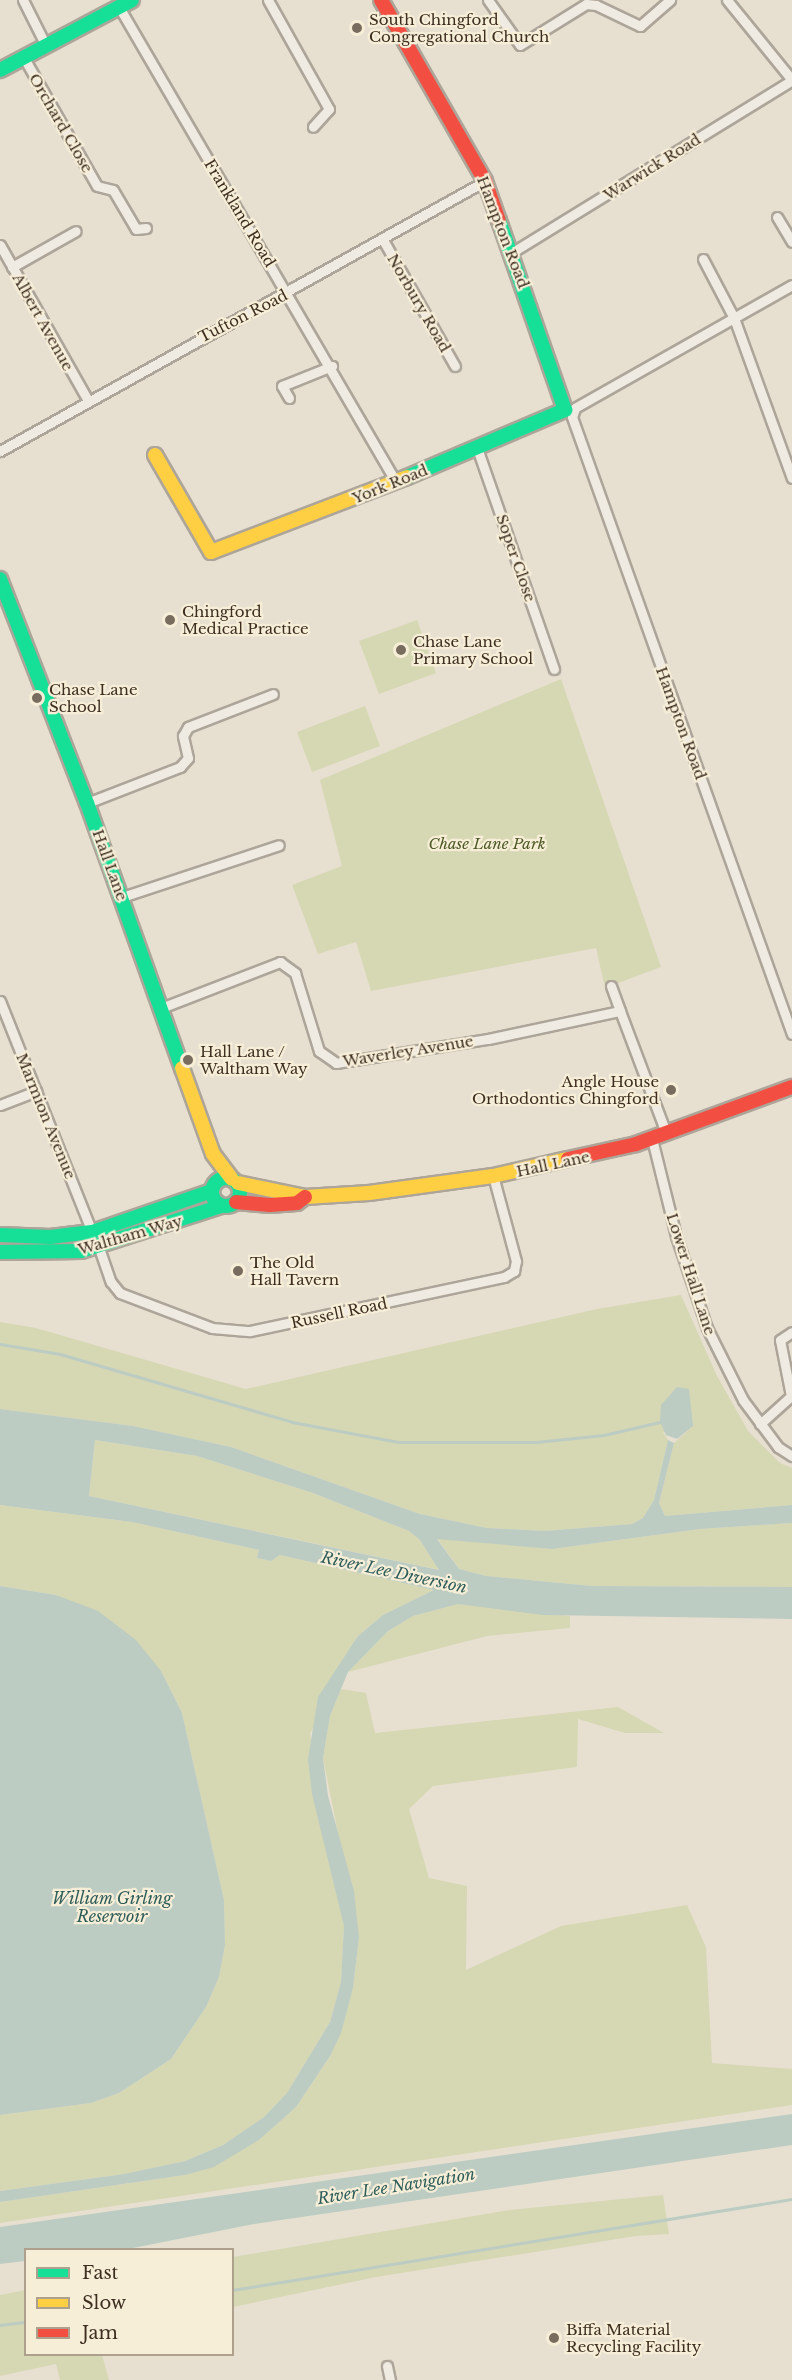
<!DOCTYPE html>
<style>
body{margin:0}
#map{position:relative;width:792px;height:2380px;overflow:hidden;background:#e7e0d1;font-family:"Libre Baskerville",serif}
div>[style]{position:absolute}
[style*='--x']{left:calc(var(--x)*1px);top:calc(var(--y)*1px);width:calc(var(--w)*1px);rotate:calc(var(--a)*1deg)}
.green>*{inset:0;background:#d6d7b3}
.water>*{inset:0;background:#bcccc2}
.stream>*{height:3px;margin:-1.5px;padding:0 1.5px;transform-origin:1.5px;border-radius:1.5px;background:#bcccc2}
.roads{filter:drop-shadow(2px 0 #ada599) drop-shadow(-2px 0 #ada599) drop-shadow(0 2px #ada599) drop-shadow(0 -2px #ada599)}
.street>*{height:9px;margin:-4.5px;padding:0 4.5px;transform-origin:4.5px;border-radius:4.5px;background:#efebe3}
.fast>*{height:14px;margin:-7px;padding:0 7px;transform-origin:7px;border-radius:7px;background:#16e098}
.fast>.ring{margin:-7px;padding:0;box-sizing:content-box;background:none;border:14px solid #16e098;border-radius:50%}
.slow>*{height:14px;margin:-7px;padding:0 7px;transform-origin:7px;border-radius:7px;background:#ffcf43}
.jam>*{height:14px;margin:-7px;padding:0 7px;transform-origin:7px;border-radius:7px;background:#f24e42}
.dots>*{width:16px;height:16px;translate:-50% -50%;box-sizing:border-box;border:3px solid #f7eed8;border-radius:50%}
span{translate:-50% -50%;white-space:nowrap;text-align:center;line-height:1.15;-webkit-text-stroke:4.5px #f7eed8;paint-order:stroke}
.poi-label{font-size:15px;color:#3d2e20}
.left{translate:0 -50%;text-align:left}
.right{translate:-100% -50%;text-align:right}
.street-label{font-size:15px;color:#3d2e20}
.park-label{font-size:15px;color:#4d5a26;font-style:italic}
.water-label{font-size:16px;color:#2f5d5a;font-style:italic}
.legend{position:absolute;left:24px;top:2248px;width:210px;height:108px;box-sizing:border-box;background:#f7eed8;border:2px solid #ada18e;margin:0;padding:8px 10px;list-style:none;font-size:18px;color:#3d2e20}
.legend li{display:flex;align-items:center;gap:12px;height:30px}
.legend b{width:30px;border:2px solid #ada18e}
</style>
<div id="map">
<div class="green">
<div style="clip-path:polygon(417px 620px,436px 673px,379px 694px,359px 641px)"></div>
<div style="clip-path:polygon(561px 679px,661px 967px,605px 988px,596px 948px,371px 991px,356px 942px,318px 954px,292px 885px,342px 866px,320px 780px)"></div>
<div style="clip-path:polygon(365px 706px,380px 746px,312px 772px,297px 732px)"></div>
<div style="clip-path:polygon(681px 1295px,717px 1376px,748px 1431px,780px 1463px,792px 1468px,792px 1505px,665px 1516px,659px 1503px,674px 1443px,693px 1426px,663px 1432px,668px 1440px,654px 1500px,643px 1518px,632px 1524px,544px 1531px,487px 1528px,420px 1514px,231px 1447px,133px 1426px,0 1409px,0 1322px,36px 1328px,246px 1389px,597px 1309px)"></div>
<div style="clip-path:polygon(95px 1440px,197px 1456px,313px 1493px,409px 1531px,420px 1540px,440px 1570px,89px 1496px)"></div>
<div style="clip-path:polygon(0 1505px,132px 1522px,259px 1550px,257px 1558px,271px 1561px,280px 1555px,434px 1590px,383px 1615px,358px 1636px,310px 1734px,344px 1926px,343px 1948px,341px 1982px,330px 2022px,287px 2093px,264px 2117px,223px 2145px,185px 2161px,124px 2174px,0 2191px,0 2115px,91px 2103px,119px 2093px,171px 2059px,206px 2007px,219px 1977px,225px 1945px,224px 1900px,182px 1713px,161px 1671px,56px 1595px,0 1586px)"></div>
<div style="clip-path:polygon(792px 1523px,792px 1587px,592px 1586px,486px 1576px,459px 1569px,437px 1538px,552px 1549px,700px 1529px)"></div>
<div style="clip-path:polygon(458px 1604px,570px 1616px,570px 1628px,487px 1636px,348px 1672px,388px 1631px,413px 1616px)"></div>
<div style="clip-path:polygon(341px 1689px,366px 1693px,375px 1733px,618px 1707px,664px 1733px,625px 1733px,578px 1719px,577px 1767px,433px 1786px,409px 1809px,429px 1878px,467px 1886px,466px 1970px,561px 1926px,687px 1905px,706px 1947px,712px 2063px,792px 2069px,792px 2105px,0 2223px,0 2202px,185px 2175px,259px 2140px,296px 2107px,330px 2056px,353px 1988px,359px 1938px,323px 1758px,330px 1716px)"></div>
<div style="clip-path:polygon(663px 2195px,669px 2234px,636px 2236px,376px 2277px,233px 2307px,233px 2257px,509px 2210px)"></div>
<div style="clip-path:polygon(25px 2290px,26px 2354px,102px 2355px,109px 2380px,60px 2380px,56px 2364px,0 2376px,0 2295px)"></div>
</div>
<div class="water">
<div style="clip-path:polygon(677px 1387px,689px 1389px,693px 1426px,677px 1439px,666px 1435px,660px 1422px,661px 1405px)"></div>
<div style="clip-path:polygon(evenodd,0 1409px,133px 1426px,231px 1447px,420px 1514px,487px 1528px,544px 1531px,632px 1524px,643px 1518px,654px 1500px,668px 1440px,674px 1443px,659px 1503px,665px 1516px,792px 1505px,792px 1523px,700px 1529px,552px 1549px,437px 1539px,459px 1569px,486px 1576px,592px 1586px,792px 1587px,792px 1619px,543px 1615px,458px 1604px,413px 1616px,388px 1631px,348px 1672px,330px 1716px,323px 1758px,328px 1796px,354px 1891px,359px 1938px,353px 1988px,341px 2033px,330px 2056px,296px 2107px,259px 2140px,214px 2167px,185px 2175px,0 2202px,0 2191px,124px 2174px,185px 2161px,223px 2145px,264px 2117px,287px 2093px,330px 2022px,341px 1982px,344px 1926px,312px 1794px,308px 1759px,318px 1697px,358px 1636px,383px 1615px,434px 1590px,280px 1555px,271px 1561px,257px 1558px,259px 1550px,132px 1522px,0 1505px,0 1409px,95px 1440px,197px 1456px,313px 1493px,409px 1531px,420px 1540px,439px 1570px,89px 1496px,95px 1440px)"></div>
<div style="clip-path:polygon(0 1586px,56px 1595px,98px 1611px,136px 1640px,161px 1671px,182px 1713px,224px 1900px,225px 1945px,219px 1977px,206px 2007px,171px 2059px,119px 2093px,91px 2103px,0 2115px)"></div>
<div style="clip-path:polygon(792px 2114px,792px 2145px,254px 2224px,133px 2248px,26px 2250px,25px 2261px,0 2264px,0 2227px)"></div>
</div>
<div class="stream">
<div style="--x:0;--y:1344;--w:61;--a:9.5"></div>
<div style="--x:60;--y:1354;--w:242;--a:16.3"></div>
<div style="--x:292;--y:1422;--w:108;--a:10.7"></div>
<div style="--x:398;--y:1442;--w:138;--a:0"></div>
<div style="--x:536;--y:1442;--w:68;--a:-5.9"></div>
<div style="--x:604;--y:1435;--w:57;--a:-13.1"></div>
<div style="--x:232;--y:2290;--w:567;--a:-9.23"></div>
<div style="--x:0;--y:2325;--w:26;--a:-7"></div>
</div>
<div class="roads">
<div class="street">
<div style="--x:23;--y:0;--w:51;--a:63.4"></div>
<div style="--x:268;--y:0;--w:125;--a:60.8"></div>
<div style="--x:329;--y:109;--w:24;--a:132"></div>
<div style="--x:488;--y:0;--w:55;--a:54.6"></div>
<div style="--x:520;--y:45;--w:78;--a:-31.8"></div>
<div style="--x:586;--y:4;--w:10;--a:6"></div>
<div style="--x:596;--y:5;--w:49;--a:25.5"></div>
<div style="--x:640;--y:26;--w:40;--a:-41"></div>
<div style="--x:727;--y:0;--w:103;--a:50.9"></div>
<div style="--x:119;--y:7;--w:550;--a:59.75"></div>
<div style="--x:24;--y:58;--w:147;--a:60.3"></div>
<div style="--x:97;--y:186;--w:16;--a:14"></div>
<div style="--x:113;--y:190;--w:45;--a:59.5"></div>
<div style="--x:136;--y:229;--w:10;--a:-6"></div>
<div style="--x:777;--y:217;--w:29;--a:59"></div>
<div style="--x:383;--y:240;--w:145;--a:60.3"></div>
<div style="--x:0;--y:245;--w:177;--a:60.5"></div>
<div style="--x:511;--y:253;--w:330;--a:-31.6"></div>
<div style="--x:703;--y:259;--w:67;--a:62.3"></div>
<div style="--x:734;--y:318;--w:170;--a:70.1"></div>
<div style="--x:12;--y:267;--w:73;--a:-29.4"></div>
<div style="--x:792;--y:285;--w:249;--a:150.5"></div>
<div style="--x:575;--y:408;--w:9;--a:108"></div>
<div style="--x:572;--y:417;--w:655;--a:70.38"></div>
<div style="--x:289;--y:398;--w:14;--a:-120"></div>
<div style="--x:282;--y:386;--w:54;--a:-21.8"></div>
<div style="--x:477;--y:448;--w:234;--a:70.8"></div>
<div style="--x:0;--y:451;--w:555;--a:-29.1"></div>
<div style="--x:87;--y:803;--w:100;--a:-21.2"></div>
<div style="--x:180;--y:767;--w:12;--a:-48"></div>
<div style="--x:188;--y:758;--w:23;--a:-103"></div>
<div style="--x:183;--y:736;--w:10;--a:-61"></div>
<div style="--x:188;--y:727;--w:91;--a:-21.2"></div>
<div style="--x:122;--y:897;--w:165;--a:-18.3"></div>
<div style="--x:611;--y:986;--w:27;--a:70"></div>
<div style="--x:0;--y:1001;--w:249;--a:68.3"></div>
<div style="--x:161;--y:1008;--w:128;--a:-21.1"></div>
<div style="--x:280;--y:962;--w:19;--a:36"></div>
<div style="--x:295;--y:973;--w:82;--a:72.9"></div>
<div style="--x:319;--y:1051;--w:21;--a:35"></div>
<div style="--x:336;--y:1063;--w:154;--a:-9"></div>
<div style="--x:488;--y:1039;--w:135;--a:-12"></div>
<div style="--x:620;--y:1011;--w:130;--a:69.3"></div>
<div style="--x:0;--y:1105;--w:39;--a:-21"></div>
<div style="--x:652;--y:1139;--w:100;--a:76.1"></div>
<div style="--x:676;--y:1236;--w:97;--a:71.4"></div>
<div style="--x:707;--y:1328;--w:80;--a:63.4"></div>
<div style="--x:743;--y:1400;--w:59;--a:53.3"></div>
<div style="--x:778;--y:1447;--w:17;--a:33"></div>
<div style="--x:99;--y:1248;--w:36;--a:71"></div>
<div style="--x:111;--y:1282;--w:14;--a:51"></div>
<div style="--x:120;--y:1293;--w:98;--a:20.8"></div>
<div style="--x:212;--y:1328;--w:38;--a:5"></div>
<div style="--x:250;--y:1331;--w:260;--a:-12"></div>
<div style="--x:504;--y:1277;--w:12;--a:-31"></div>
<div style="--x:514;--y:1271;--w:10;--a:-79"></div>
<div style="--x:516;--y:1261;--w:88;--a:-105.1"></div>
<div style="--x:760;--y:1424;--w:42;--a:-42.1"></div>
<div style="--x:791;--y:1396;--w:57;--a:-101.1"></div>
<div style="--x:780;--y:1340;--w:14;--a:-34"></div>
<div style="--x:387;--y:2366;--w:14;--a:78"></div>
</div>
<div class="fast">
<div style="--x:0;--y:70;--w:149;--a:-27.9"></div>
<div style="--x:407;--y:477;--w:172;--a:-23"></div>
<div style="--x:565;--y:410;--w:200;--a:-109.2"></div>
<div style="--x:0;--y:579;--w:240;--a:68.8"></div>
<div style="--x:87;--y:803;--w:282;--a:70.3"></div>
<div class="ring" style="left:212px;top:1178px;width:14px;height:14px"></div>
<div style="--x:0;--y:1235;--w:50;--a:2.3"></div>
<div style="--x:50;--y:1237;--w:42;--a:-6.8"></div>
<div style="--x:92;--y:1232;--w:127;--a:-18.9"></div>
<div style="--x:0;--y:1252;--w:81;--a:-0.7"></div>
<div style="--x:81;--y:1251;--w:147;--a:-17.8"></div>
</div>
<div class="slow">
<div style="--x:155;--y:455;--w:112;--a:60"></div>
<div style="--x:211;--y:552;--w:210;--a:-20.9"></div>
<div style="--x:182;--y:1068;--w:91;--a:70.2"></div>
<div style="--x:213;--y:1154;--w:31;--a:53"></div>
<div style="--x:238;--y:1183;--w:68;--a:11.8"></div>
<div style="--x:305;--y:1197;--w:64;--a:-3.6"></div>
<div style="--x:369;--y:1193;--w:125;--a:-7.8"></div>
<div style="--x:493;--y:1176;--w:77;--a:-12.8"></div>
</div>
<div class="jam">
<div style="--x:381;--y:0;--w:209;--a:60.1"></div>
<div style="--x:485;--y:181;--w:42;--a:70.7"></div>
<div style="--x:568;--y:1159;--w:70;--a:-12.4"></div>
<div style="--x:636;--y:1144;--w:166;--a:-20.1"></div>
<div style="--x:236;--y:1202;--w:34;--a:5"></div>
<div style="--x:270;--y:1205;--w:27;--a:-4"></div>
<div style="--x:297;--y:1203;--w:10;--a:-37"></div>
</div>
</div>
<div class="dots">
<div style="left:357px;top:28px;background:#786c5e"></div>
<div style="left:170px;top:620px;background:#786c5e"></div>
<div style="left:401px;top:650px;background:#786c5e"></div>
<div style="left:37px;top:698px;background:#786c5e"></div>
<div style="left:188px;top:1060px;background:#786c5e"></div>
<div style="left:671px;top:1090px;background:#786c5e"></div>
<div style="left:238px;top:1271px;background:#786c5e"></div>
<div style="left:554px;top:2338px;background:#786c5e"></div>
</div>
<div class="poi-label">
<span class="left" style="left:369px;top:28px">South Chingford<br>Congregational Church</span>
<span class="left" style="left:182px;top:620px">Chingford<br>Medical Practice</span>
<span class="left" style="left:413px;top:650px">Chase Lane<br>Primary School</span>
<span class="left" style="left:49px;top:698px">Chase Lane<br>School</span>
<span class="left" style="left:200px;top:1060px">Hall Lane /<br>Waltham Way</span>
<span class="right" style="left:659px;top:1090px">Angle House<br>Orthodontics Chingford</span>
<span class="left" style="left:250px;top:1271px">The Old<br>Hall Tavern</span>
<span class="left" style="left:566px;top:2338px">Biffa Material<br>Recycling Facility</span>
</div>
<div class="street-label">
<span style="left:61px;top:123px;rotate:60deg">Orchard Close</span>
<span style="left:652px;top:167px;rotate:-32deg">Warwick Road</span>
<span style="left:240px;top:213px;rotate:59deg">Frankland Road</span>
<span style="left:503px;top:232px;rotate:69deg">Hampton Road</span>
<span style="left:419px;top:303px;rotate:60deg">Norbury Road</span>
<span style="left:243px;top:316px;rotate:-27deg">Tufton Road</span>
<span style="left:43px;top:322px;rotate:61deg">Albert Avenue</span>
<span style="left:390px;top:484px;rotate:-22deg">York Road</span>
<span style="left:516px;top:558px;rotate:71deg">Soper Close</span>
<span style="left:681px;top:723px;rotate:70deg">Hampton Road</span>
<span style="left:110px;top:865px;rotate:70deg">Hall Lane</span>
<span style="left:408px;top:1051px;rotate:-9deg">Waverley Avenue</span>
<span style="left:46px;top:1116px;rotate:68deg">Marmion Avenue</span>
<span style="left:553px;top:1164px;rotate:-12deg">Hall Lane</span>
<span style="left:130px;top:1235px;rotate:-16deg">Waltham Way</span>
<span style="left:691px;top:1274px;rotate:72deg">Lower Hall Lane</span>
<span style="left:339px;top:1313px;rotate:-12deg">Russell Road</span>
</div>
<div class="park-label">
<span style="left:487px;top:844px">Chase Lane Park</span>
</div>
<div class="water-label">
<span style="left:394px;top:1572px;rotate:12deg">River Lee Diversion</span>
<span style="left:112px;top:1907px">William Girling<br>Reservoir</span>
<span style="left:396px;top:2186px;rotate:-9deg">River Lee Navigation</span>
</div>
<ul class="legend">
<li><b style="height:8px;background:#16e098"></b>Fast</li>
<li><b style="height:8px;background:#ffcf43"></b>Slow</li>
<li><b style="height:8px;background:#f24e42"></b>Jam</li>
</ul>
</div>
